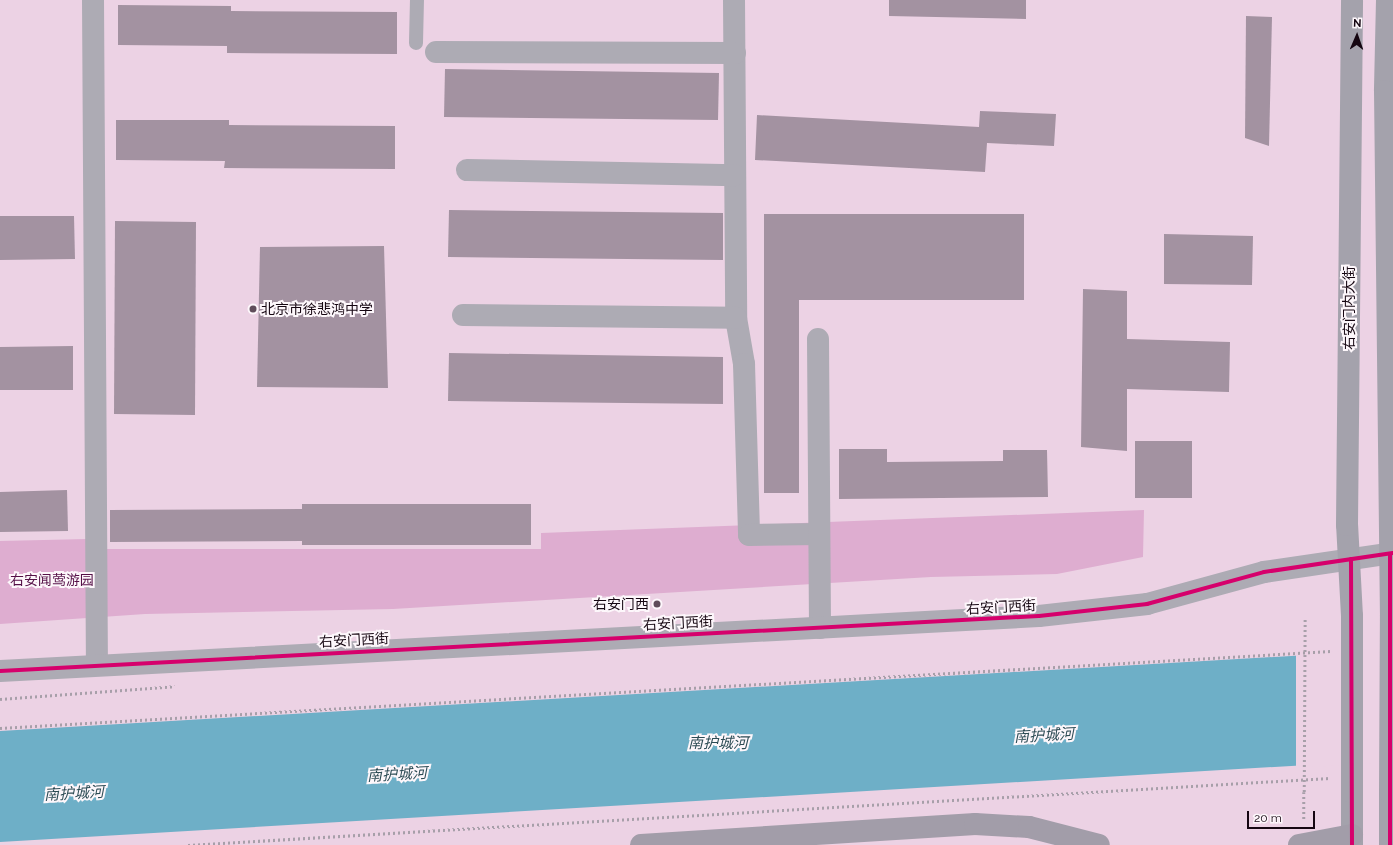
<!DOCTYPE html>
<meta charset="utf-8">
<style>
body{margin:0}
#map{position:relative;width:1393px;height:845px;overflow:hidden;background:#ecd2e4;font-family:Raleway,"Noto Sans SC",sans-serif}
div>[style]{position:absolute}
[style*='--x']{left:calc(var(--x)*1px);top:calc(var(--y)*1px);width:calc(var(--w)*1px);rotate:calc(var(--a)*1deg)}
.green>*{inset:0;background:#deadd0}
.water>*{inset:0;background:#6eafc7}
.pier>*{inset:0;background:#ecd2e4}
.building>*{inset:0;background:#a392a1}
.path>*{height:2.5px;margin-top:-1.25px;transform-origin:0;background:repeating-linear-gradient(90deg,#a79fa9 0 2px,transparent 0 5px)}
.service>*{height:14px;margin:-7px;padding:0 7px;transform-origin:7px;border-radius:7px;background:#adabb4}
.minor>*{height:22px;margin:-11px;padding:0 11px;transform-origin:11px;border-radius:11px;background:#adabb4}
.tertiary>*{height:22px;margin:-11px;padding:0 11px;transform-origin:11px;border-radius:11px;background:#adabb4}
.secondary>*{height:22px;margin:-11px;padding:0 11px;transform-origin:11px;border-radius:11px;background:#a4a2ac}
.trunk>*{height:22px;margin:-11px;padding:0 11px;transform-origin:11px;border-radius:11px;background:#a29da9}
.path-bridge>*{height:2.5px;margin-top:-1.25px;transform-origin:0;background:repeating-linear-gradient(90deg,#a79fa9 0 2px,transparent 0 5px)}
.secondary-bridge>*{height:22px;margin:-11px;padding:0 11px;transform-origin:11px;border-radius:11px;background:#a4a2ac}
.cycleway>*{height:4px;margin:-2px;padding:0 2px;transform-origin:2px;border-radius:2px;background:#d6006c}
.dots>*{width:11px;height:11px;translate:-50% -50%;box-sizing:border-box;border:2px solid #fdf7fb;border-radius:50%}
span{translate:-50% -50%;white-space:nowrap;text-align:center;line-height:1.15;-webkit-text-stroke:4px #fdf7fb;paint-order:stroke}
.street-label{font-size:14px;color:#150611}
.poi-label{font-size:14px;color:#150611}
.left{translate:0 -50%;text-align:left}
.right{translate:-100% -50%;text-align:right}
.park-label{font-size:14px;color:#551047}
.water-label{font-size:15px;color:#2d4c55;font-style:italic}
.north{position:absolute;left:1337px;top:16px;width:40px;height:40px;-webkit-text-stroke:3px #fdf7fb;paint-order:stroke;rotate:2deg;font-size:11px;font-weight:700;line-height:16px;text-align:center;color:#150611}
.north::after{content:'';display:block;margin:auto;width:14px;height:18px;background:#150611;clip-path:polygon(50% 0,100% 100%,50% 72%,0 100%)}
.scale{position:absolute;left:1247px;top:811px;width:68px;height:18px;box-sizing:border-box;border:2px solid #150611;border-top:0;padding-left:5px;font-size:12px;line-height:14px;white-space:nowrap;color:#150611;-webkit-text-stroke:3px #fdf7fb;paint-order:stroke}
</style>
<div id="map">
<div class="green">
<div style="clip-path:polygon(1144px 510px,1143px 557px,1057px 574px,931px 577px,393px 609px,145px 614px,0 624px,0 541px,87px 539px,88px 549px,541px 549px,541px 533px)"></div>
</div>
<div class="water">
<div style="clip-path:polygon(1393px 650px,1393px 760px,0 842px,0 731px)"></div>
</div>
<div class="pier">
<div style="clip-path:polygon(1393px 648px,1393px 762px,1296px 768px,1296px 654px)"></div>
</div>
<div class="building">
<div style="clip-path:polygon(889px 0,1026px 0,1026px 19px,889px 16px)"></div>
<div style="clip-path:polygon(118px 5px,231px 6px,231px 11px,397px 12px,397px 54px,227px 53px,227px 46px,118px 45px)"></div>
<div style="clip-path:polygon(1246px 16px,1272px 17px,1269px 146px,1245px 138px)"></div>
<div style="clip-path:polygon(445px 69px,719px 73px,718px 120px,444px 117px)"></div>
<div style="clip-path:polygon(980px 111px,1056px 114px,1054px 146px,987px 143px,985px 172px,755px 160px,757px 115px,979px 127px)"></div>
<div style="clip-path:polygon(116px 120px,229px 120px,229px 125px,395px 126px,395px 169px,224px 168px,225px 161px,116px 160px)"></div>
<div style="clip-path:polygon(449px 210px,723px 213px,723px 260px,448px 257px)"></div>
<div style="clip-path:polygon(764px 214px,1024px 214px,1024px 300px,799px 300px,799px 493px,764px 493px)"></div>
<div style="clip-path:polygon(0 216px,74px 216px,75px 259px,0 260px)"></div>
<div style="clip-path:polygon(115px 221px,196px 222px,195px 415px,114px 414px)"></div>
<div style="clip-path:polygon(1164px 234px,1253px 236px,1252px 285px,1164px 284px)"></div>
<div style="clip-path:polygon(384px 246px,388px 388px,257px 387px,260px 247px)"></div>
<div style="clip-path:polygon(1083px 289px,1127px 291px,1127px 339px,1230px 342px,1229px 392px,1127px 389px,1127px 451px,1081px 447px)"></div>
<div style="clip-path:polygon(73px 346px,73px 390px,0 390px,0 347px)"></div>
<div style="clip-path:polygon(449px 353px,723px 357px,723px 404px,448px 401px)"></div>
<div style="clip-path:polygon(1135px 441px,1192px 441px,1192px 498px,1135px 498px)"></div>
<div style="clip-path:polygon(839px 449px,887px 449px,887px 462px,1003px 461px,1003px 450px,1047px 450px,1048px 497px,839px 499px)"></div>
<div style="clip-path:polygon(67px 490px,68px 531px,0 532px,0 492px)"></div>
<div style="clip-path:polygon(302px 504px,531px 504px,531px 545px,302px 545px,302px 541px,110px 542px,110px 510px,302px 509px)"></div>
</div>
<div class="path">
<div style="--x:0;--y:699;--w:175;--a:-4.2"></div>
<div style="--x:0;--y:728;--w:1333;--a:-3.31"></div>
<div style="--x:1304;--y:792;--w:29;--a:90"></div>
<div style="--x:188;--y:845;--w:1144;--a:-3.36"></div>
</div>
<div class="service">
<div style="--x:416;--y:43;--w:43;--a:-88.7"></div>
</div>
<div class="minor">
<div style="--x:93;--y:0;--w:665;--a:89.66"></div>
<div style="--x:734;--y:0;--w:318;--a:89.6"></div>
<div style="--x:736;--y:318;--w:47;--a:80.1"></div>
<div style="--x:744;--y:364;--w:171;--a:88.3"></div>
<div style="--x:749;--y:535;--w:69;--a:-0.8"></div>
<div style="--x:436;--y:52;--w:299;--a:0.2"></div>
<div style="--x:467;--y:170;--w:268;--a:1.1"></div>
<div style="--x:463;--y:315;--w:273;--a:0.6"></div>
<div style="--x:818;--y:339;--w:289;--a:89.6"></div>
</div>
<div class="tertiary">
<div style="--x:0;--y:671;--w:1040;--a:-3.03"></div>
<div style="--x:1039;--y:616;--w:109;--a:-6.3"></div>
<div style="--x:1147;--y:604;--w:121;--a:-15.3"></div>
<div style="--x:1264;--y:572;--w:130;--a:-8.4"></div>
</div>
<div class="secondary">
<div style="--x:1387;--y:0;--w:91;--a:91.3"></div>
<div style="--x:1385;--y:91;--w:525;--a:89.35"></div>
<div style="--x:1352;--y:616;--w:91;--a:-93.1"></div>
<div style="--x:1347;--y:525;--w:525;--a:-89.45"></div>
<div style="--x:1352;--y:845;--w:53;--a:-90"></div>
<div style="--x:1390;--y:845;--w:53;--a:-90"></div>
</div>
<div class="trunk">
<div style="--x:641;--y:845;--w:335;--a:-3.6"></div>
<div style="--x:975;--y:824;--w:54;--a:3.2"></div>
<div style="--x:1029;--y:827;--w:72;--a:14.4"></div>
<div style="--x:1299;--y:845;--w:54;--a:-10.7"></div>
</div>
<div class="path-bridge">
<div style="--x:1304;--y:792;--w:175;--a:-89.7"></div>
</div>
<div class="secondary-bridge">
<div style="--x:1352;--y:616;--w:176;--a:90"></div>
<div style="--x:1390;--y:792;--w:176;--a:-89.7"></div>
</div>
<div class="cycleway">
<div style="--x:1351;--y:559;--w:286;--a:89.8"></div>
<div style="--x:0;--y:671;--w:1040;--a:-3.03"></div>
<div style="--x:1039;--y:616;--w:109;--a:-6.3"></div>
<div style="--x:1147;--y:604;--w:121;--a:-15.3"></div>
<div style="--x:1264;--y:572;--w:130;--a:-8.4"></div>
<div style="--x:1390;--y:845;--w:291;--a:-90"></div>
</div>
<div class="dots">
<div style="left:253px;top:309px;background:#604d5b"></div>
<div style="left:657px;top:604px;background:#604d5b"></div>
</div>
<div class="street-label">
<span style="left:1349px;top:308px;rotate:-90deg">右安门内大街</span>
<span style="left:1001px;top:607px;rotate:-3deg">右安门西街</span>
<span style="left:678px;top:623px;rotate:-3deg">右安门西街</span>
<span style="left:354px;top:640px;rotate:-3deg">右安门西街</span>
</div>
<div class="poi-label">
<span class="left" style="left:261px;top:309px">北京市徐悲鸿中学</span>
<span class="right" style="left:649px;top:604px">右安门西</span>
</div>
<div class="park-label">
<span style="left:52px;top:580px">右安闻莺游园</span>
</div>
<div class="water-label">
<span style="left:1044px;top:736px;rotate:-3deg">南护城河</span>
<span style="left:718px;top:744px">南护城河</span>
<span style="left:397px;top:775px;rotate:-3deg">南护城河</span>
<span style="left:74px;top:794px;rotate:-3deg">南护城河</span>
</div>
<div class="north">N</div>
<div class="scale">20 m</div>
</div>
